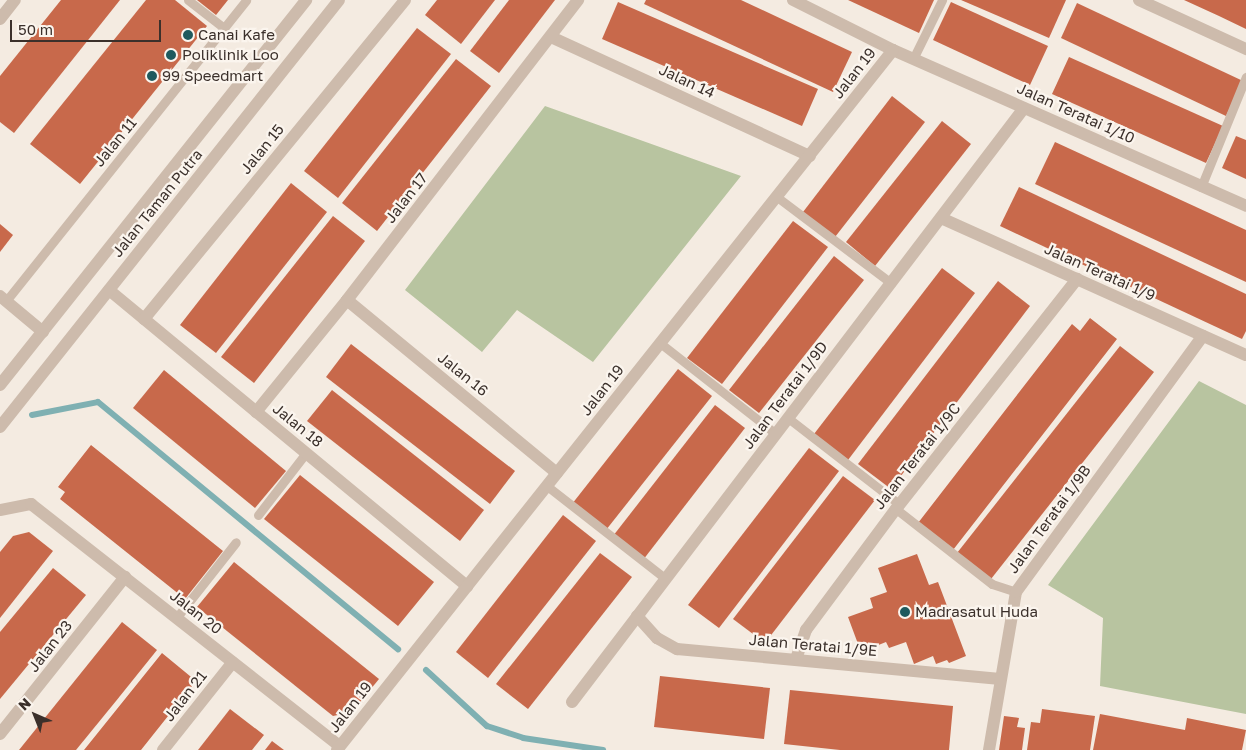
<!DOCTYPE html>
<style>
body{margin:0}
#map{position:relative;width:1246px;height:750px;overflow:hidden;background:#f4ebe1;font-family:"Golos Text",sans-serif}
div>[style]{position:absolute}
[style*='--x']{left:calc(var(--x)*1px);top:calc(var(--y)*1px);width:calc(var(--w)*1px);rotate:calc(var(--a)*1deg)}
.green>*{inset:0;background:#b8c4a0}
.stream>*{height:6px;margin:-3px;padding:0 3px;transform-origin:3px;border-radius:3px;background:#7fb0b2}
.building>*{inset:0;background:#c8694b}
.service>*{height:9px;margin:-4.5px;padding:0 4.5px;transform-origin:4.5px;border-radius:4.5px;background:#cdbbac}
.minor>*{height:12px;margin:-6px;padding:0 6px;transform-origin:6px;border-radius:6px;background:#cdbbac}
.tertiary>*{height:12px;margin:-6px;padding:0 6px;transform-origin:6px;border-radius:6px;background:#cdbbac}
.dots>*{width:14px;height:14px;translate:-50% -50%;box-sizing:border-box;border:2px solid #fbf5ee;border-radius:50%}
span{translate:-50% -50%;white-space:nowrap;text-align:center;line-height:1.15;-webkit-text-stroke:4.5px #fbf5ee;paint-order:stroke}
.poi-label{font-size:15px;color:#3b302b}
.left{translate:0 -50%;text-align:left}
.street-label{font-size:15px;color:#3b302b}
.north{position:absolute;left:10px;top:690px;width:50px;height:50px;-webkit-text-stroke:4px #fbf5ee;paint-order:stroke;rotate:316deg;font-size:14px;font-weight:700;line-height:20px;text-align:center;color:#3b302b}
.north::after{content:'';display:block;margin:auto;width:18px;height:22px;background:#3b302b;clip-path:polygon(50% 0,100% 100%,50% 72%,0 100%)}
.scale{position:absolute;left:10px;top:20px;width:151px;height:22px;box-sizing:border-box;border:2px solid #3b302b;border-top:0;padding-left:6px;font-size:15px;line-height:18px;white-space:nowrap;color:#3b302b;-webkit-text-stroke:4px #fbf5ee;paint-order:stroke}
</style>
<div id="map">
<div class="green">
<div style="clip-path:polygon(545px 106px,741px 176px,593px 362px,517px 310px,482px 352px,405px 290px)"></div>
<div style="clip-path:polygon(1199px 381px,1246px 405px,1246px 714px,1100px 686px,1103px 618px,1048px 585px)"></div>
</div>
<div class="stream">
<div style="--x:32;--y:415;--w:67;--a:-11.1"></div>
<div style="--x:98;--y:402;--w:389;--a:39.5"></div>
<div style="--x:426;--y:670;--w:83;--a:42.6"></div>
<div style="--x:487;--y:726;--w:38;--a:18"></div>
<div style="--x:523;--y:738;--w:81;--a:8.5"></div>
</div>
<div class="building">
<div style="clip-path:polygon(61px 0,120px 0,14px 133px,0 122px,0 76px)"></div>
<div style="clip-path:polygon(146px 0,175px 0,207px 26px,80px 184px,30px 144px)"></div>
<div style="clip-path:polygon(197px 0,228px 0,216px 15px)"></div>
<div style="clip-path:polygon(437px 0,495px 0,461px 44px,425px 15px)"></div>
<div style="clip-path:polygon(509px 0,555px 0,499px 73px,470px 51px)"></div>
<div style="clip-path:polygon(646px 0,741px 0,852px 52px,833px 92px,644px 4px)"></div>
<div style="clip-path:polygon(848px 0,934px 0,919px 33px)"></div>
<div style="clip-path:polygon(961px 0,1066px 0,1049px 38px)"></div>
<div style="clip-path:polygon(1184px 0,1246px 0,1246px 29px,1219px 16px)"></div>
<div style="clip-path:polygon(618px 2px,818px 89px,802px 126px,602px 39px)"></div>
<div style="clip-path:polygon(951px 2px,1048px 46px,1030px 85px,933px 40px)"></div>
<div style="clip-path:polygon(1077px 3px,1243px 81px,1226px 116px,1061px 38px)"></div>
<div style="clip-path:polygon(417px 28px,451px 54px,338px 198px,304px 171px)"></div>
<div style="clip-path:polygon(1069px 57px,1223px 126px,1206px 163px,1052px 94px)"></div>
<div style="clip-path:polygon(456px 59px,491px 86px,377px 231px,342px 203px)"></div>
<div style="clip-path:polygon(892px 96px,925px 122px,835px 237px,803px 212px)"></div>
<div style="clip-path:polygon(942px 121px,971px 144px,875px 266px,846px 242px)"></div>
<div style="clip-path:polygon(1236px 136px,1246px 140px,1246px 179px,1222px 168px)"></div>
<div style="clip-path:polygon(1055px 142px,1246px 230px,1246px 282px,1035px 184px)"></div>
<div style="clip-path:polygon(291px 183px,327px 212px,216px 353px,180px 325px)"></div>
<div style="clip-path:polygon(1019px 187px,1246px 294px,1246px 331px,1242px 339px,1000px 226px)"></div>
<div style="clip-path:polygon(333px 216px,365px 241px,254px 383px,221px 357px)"></div>
<div style="clip-path:polygon(793px 221px,828px 247px,722px 384px,687px 358px)"></div>
<div style="clip-path:polygon(0 224px,13px 235px,0 252px)"></div>
<div style="clip-path:polygon(834px 256px,864px 280px,759px 413px,729px 390px)"></div>
<div style="clip-path:polygon(942px 268px,975px 293px,848px 460px,814px 434px)"></div>
<div style="clip-path:polygon(998px 281px,1030px 306px,891px 489px,858px 464px)"></div>
<div style="clip-path:polygon(1090px 318px,1117px 339px,953px 550px,918px 523px,1072px 324px,1080px 331px)"></div>
<div style="clip-path:polygon(351px 344px,515px 471px,490px 504px,326px 377px)"></div>
<div style="clip-path:polygon(1120px 346px,1154px 372px,991px 579px,957px 553px)"></div>
<div style="clip-path:polygon(678px 369px,712px 396px,606px 530px,572px 504px)"></div>
<div style="clip-path:polygon(164px 370px,286px 471px,255px 508px,133px 408px)"></div>
<div style="clip-path:polygon(332px 390px,484px 510px,460px 541px,307px 421px)"></div>
<div style="clip-path:polygon(715px 405px,745px 428px,643px 560px,613px 536px)"></div>
<div style="clip-path:polygon(91px 445px,223px 551px,185px 599px,60px 499px,65px 492px,58px 487px)"></div>
<div style="clip-path:polygon(809px 448px,839px 471px,719px 628px,688px 605px)"></div>
<div style="clip-path:polygon(300px 475px,434px 582px,398px 626px,264px 519px)"></div>
<div style="clip-path:polygon(843px 476px,875px 500px,765px 643px,733px 619px)"></div>
<div style="clip-path:polygon(563px 515px,596px 541px,488px 678px,456px 652px)"></div>
<div style="clip-path:polygon(29px 532px,53px 551px,0 618px,0 552px,13px 536px)"></div>
<div style="clip-path:polygon(600px 553px,632px 577px,528px 709px,496px 684px)"></div>
<div style="clip-path:polygon(917px 554px,929px 585px,938px 582px,966px 656px,949px 663px,947px 660px,936px 664px,933px 656px,914px 664px,906px 642px,889px 648px,886px 642px,861px 652px,848px 617px,873px 608px,870px 598px,887px 592px,878px 568px)"></div>
<div style="clip-path:polygon(234px 562px,379px 679px,352px 712px,333px 716px,197px 607px)"></div>
<div style="clip-path:polygon(53px 568px,86px 595px,0 699px,0 632px)"></div>
<div style="clip-path:polygon(122px 622px,157px 650px,116px 701px,76px 750px,19px 750px)"></div>
<div style="clip-path:polygon(162px 653px,196px 681px,172px 711px,141px 750px,84px 750px)"></div>
<div style="clip-path:polygon(660px 676px,770px 688px,764px 739px,654px 727px)"></div>
<div style="clip-path:polygon(790px 690px,953px 706px,949px 750px,840px 750px,784px 744px)"></div>
<div style="clip-path:polygon(230px 709px,264px 735px,252px 750px,198px 750px)"></div>
<div style="clip-path:polygon(1042px 709px,1095px 716px,1090px 750px,1027px 750px,1031px 722px,1040px 723px)"></div>
<div style="clip-path:polygon(1100px 714px,1185px 730px,1187px 718px,1246px 730px,1242px 750px,1093px 750px)"></div>
<div style="clip-path:polygon(1004px 716px,1019px 718px,1017px 727px,1025px 728px,1022px 750px,999px 750px)"></div>
<div style="clip-path:polygon(272px 741px,284px 750px,265px 750px)"></div>
</div>
<div class="service">
<div style="--x:188;--y:0;--w:46;--a:37.9"></div>
<div style="--x:913;--y:59;--w:66;--a:-63.8"></div>
<div style="--x:1201;--y:187;--w:119;--a:-67.8"></div>
<div style="--x:777;--y:197;--w:143;--a:37"></div>
<div style="--x:6;--y:301;--w:385;--a:-51.4"></div>
<div style="--x:660;--y:343;--w:147;--a:38.1"></div>
<div style="--x:788;--y:418;--w:140;--a:37.8"></div>
<div style="--x:547;--y:486;--w:151;--a:38"></div>
<div style="--x:896;--y:509;--w:122;--a:38"></div>
<div style="--x:992;--y:584;--w:25;--a:18"></div>
<div style="--x:258;--y:515;--w:78;--a:-52.3"></div>
<div style="--x:177;--y:617;--w:95;--a:-51.8"></div>
</div>
<div class="minor">
<div style="--x:793;--y:0;--w:112;--a:26.6"></div>
<div style="--x:893;--y:50;--w:386;--a:23.8"></div>
<div style="--x:1139;--y:0;--w:118;--a:24.6"></div>
<div style="--x:0;--y:19;--w:24;--a:-52"></div>
<div style="--x:551;--y:37;--w:285;--a:24.7"></div>
<div style="--x:941;--y:218;--w:334;--a:24.2"></div>
<div style="--x:109;--y:290;--w:465;--a:39.6"></div>
<div style="--x:0;--y:296;--w:56;--a:39.9"></div>
<div style="--x:347;--y:300;--w:272;--a:39.5"></div>
<div style="--x:144;--y:319;--w:412;--a:-50.7"></div>
<div style="--x:256;--y:412;--w:144;--a:-50.9"></div>
<div style="--x:347;--y:300;--w:379;--a:-52.4"></div>
<div style="--x:0;--y:510;--w:32;--a:-11"></div>
<div style="--x:31;--y:504;--w:392;--a:38.1"></div>
<div style="--x:637;--y:616;--w:30;--a:48"></div>
<div style="--x:657;--y:638;--w:23;--a:29"></div>
<div style="--x:677;--y:649;--w:322;--a:5.3"></div>
<div style="--x:796;--y:659;--w:31;--a:-71"></div>
<div style="--x:806;--y:630;--w:151;--a:-53.4"></div>
<div style="--x:896;--y:509;--w:293;--a:-51.8"></div>
<div style="--x:572;--y:702;--w:746;--a:-52.73"></div>
<div style="--x:0;--y:734;--w:201;--a:-51.5"></div>
<div style="--x:163;--y:750;--w:112;--a:-51.5"></div>
<div style="--x:337;--y:750;--w:894;--a:-51.54"></div>
<div style="--x:989;--y:750;--w:160;--a:-80.3"></div>
<div style="--x:1016;--y:592;--w:317;--a:-53.9"></div>
</div>
<div class="tertiary">
<div style="--x:0;--y:385;--w:492;--a:-51.5"></div>
<div style="--x:0;--y:427;--w:545;--a:-51.55"></div>
</div>
<div class="dots">
<div style="left:188px;top:35px;background:#1f5a5e"></div>
<div style="left:171px;top:55px;background:#1f5a5e"></div>
<div style="left:152px;top:76px;background:#1f5a5e"></div>
<div style="left:905px;top:612px;background:#1f5a5e"></div>
</div>
<div class="poi-label">
<span class="left" style="left:198px;top:35px">Canai Kafe</span>
<span class="left" style="left:182px;top:55px">Poliklinik Loo</span>
<span class="left" style="left:162px;top:76px">99 Speedmart</span>
<span class="left" style="left:915px;top:612px">Madrasatul Huda</span>
</div>
<div class="street-label">
<span style="left:854px;top:73px;rotate:-52deg">Jalan 19</span>
<span style="left:687px;top:81px;rotate:25deg">Jalan 14</span>
<span style="left:1076px;top:113px;rotate:24deg">Jalan Teratai 1/10</span>
<span style="left:115px;top:142px;rotate:-51deg">Jalan 11</span>
<span style="left:262px;top:149px;rotate:-51deg">Jalan 15</span>
<span style="left:406px;top:198px;rotate:-52deg">Jalan 17</span>
<span style="left:157px;top:203px;rotate:-51deg">Jalan Taman Putra</span>
<span style="left:1100px;top:272px;rotate:24deg">Jalan Teratai 1/9</span>
<span style="left:463px;top:374px;rotate:39deg">Jalan 16</span>
<span style="left:602px;top:390px;rotate:-52deg">Jalan 19</span>
<span style="left:785px;top:395px;rotate:-53deg">Jalan Teratai 1/9D</span>
<span style="left:298px;top:425px;rotate:39deg">Jalan 18</span>
<span style="left:917px;top:456px;rotate:-52deg">Jalan Teratai 1/9C</span>
<span style="left:1049px;top:519px;rotate:-54deg">Jalan Teratai 1/9B</span>
<span style="left:196px;top:612px;rotate:38deg">Jalan 20</span>
<span style="left:813px;top:645px;rotate:5deg">Jalan Teratai 1/9E</span>
<span style="left:50px;top:646px;rotate:-52deg">Jalan 23</span>
<span style="left:185px;top:696px;rotate:-52deg">Jalan 21</span>
<span style="left:350px;top:707px;rotate:-52deg">Jalan 19</span>
</div>
<div class="north">N</div>
<div class="scale">50 m</div>
</div>
